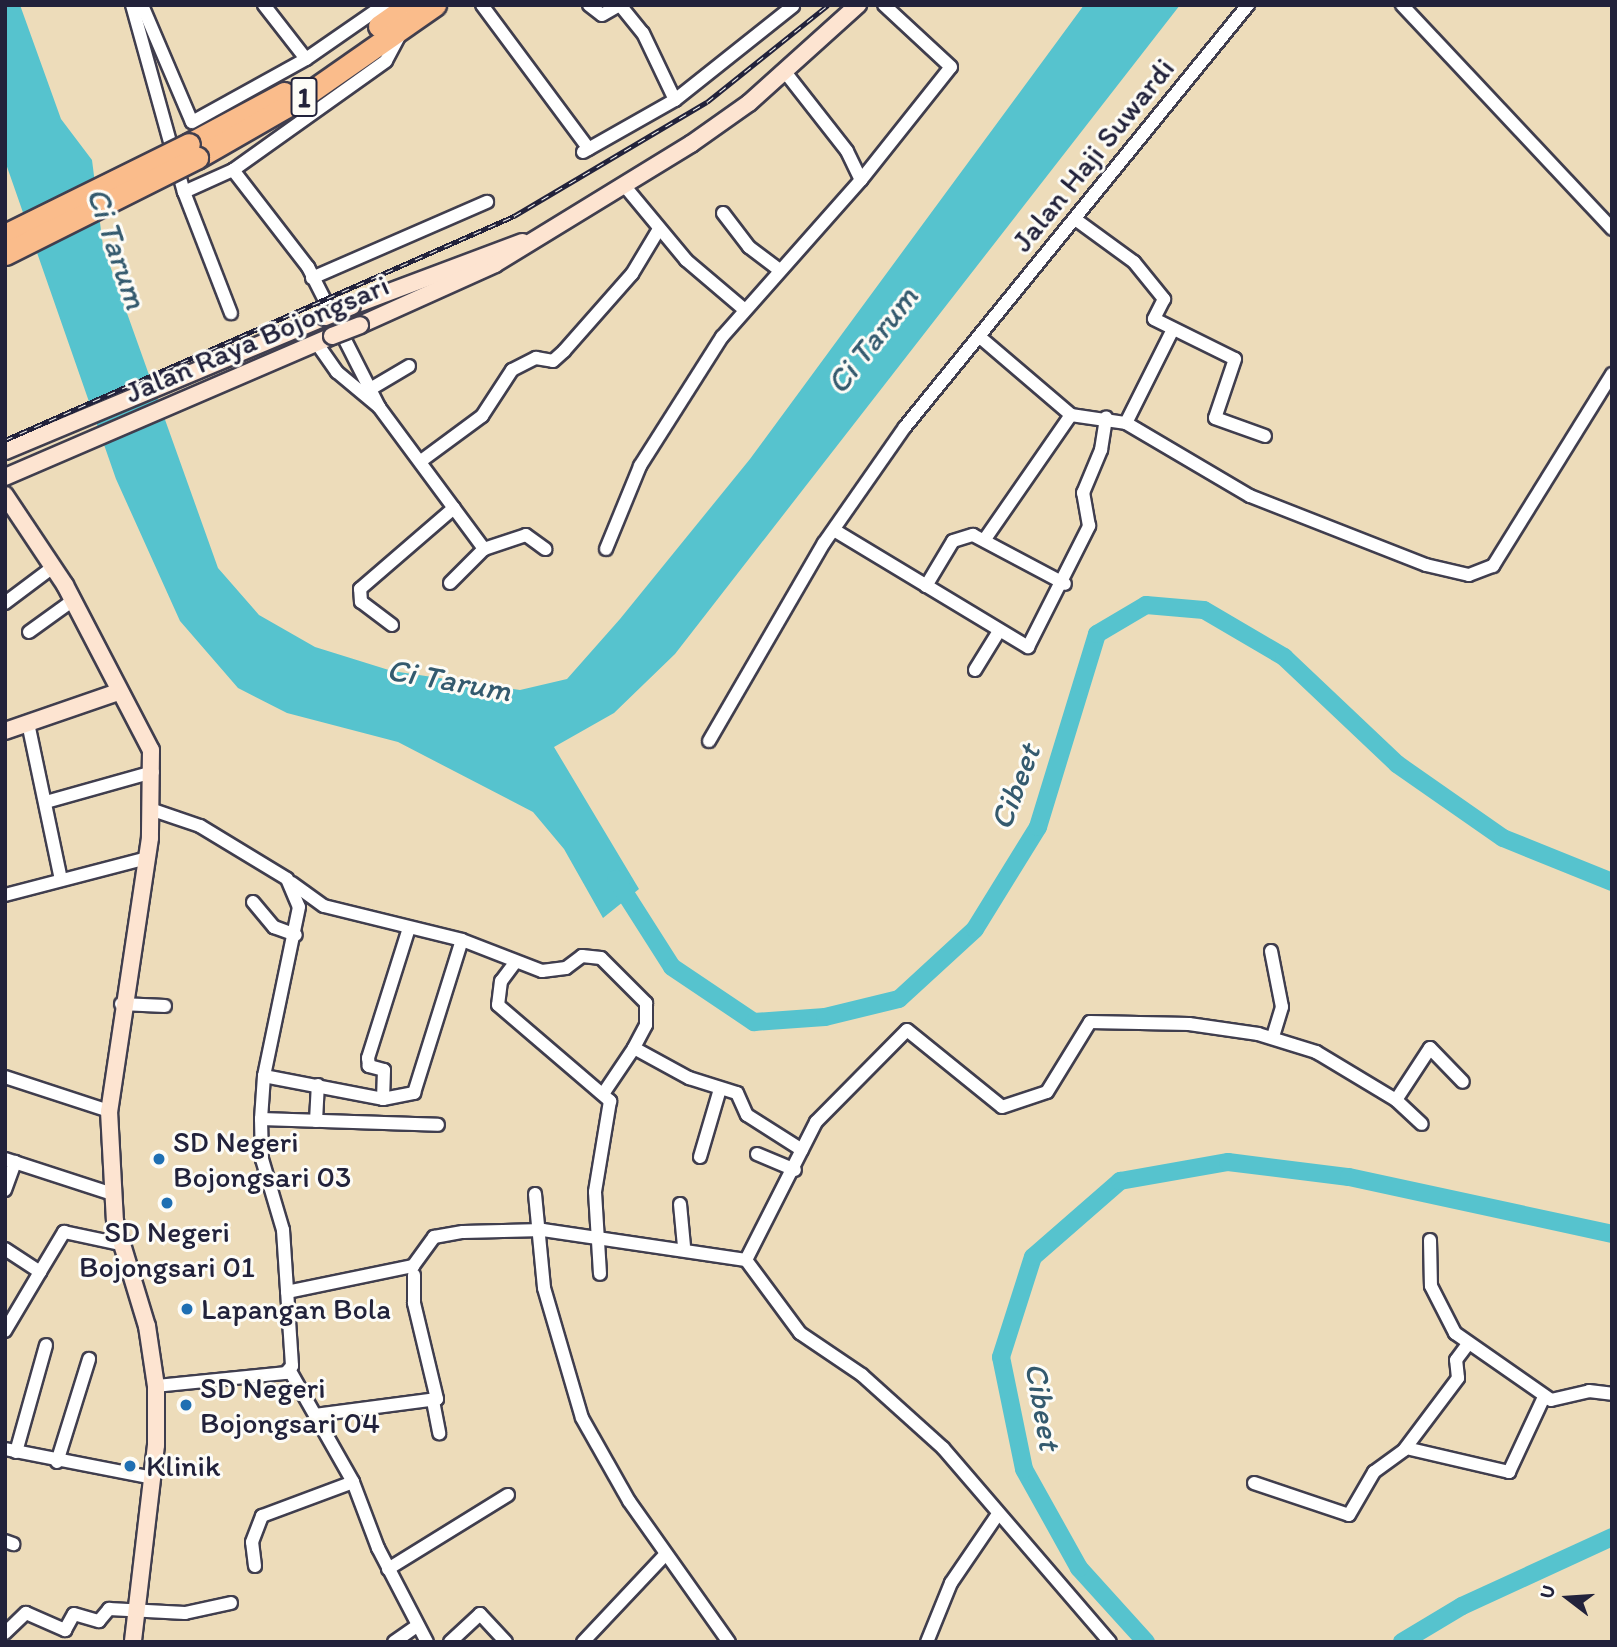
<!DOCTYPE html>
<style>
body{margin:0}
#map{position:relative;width:1617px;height:1647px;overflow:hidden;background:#eddcba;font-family:Itim,sans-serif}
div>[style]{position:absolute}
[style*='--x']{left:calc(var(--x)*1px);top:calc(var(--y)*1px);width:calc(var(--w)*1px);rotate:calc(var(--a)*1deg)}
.water>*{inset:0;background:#56c3ce}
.river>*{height:18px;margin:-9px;padding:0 9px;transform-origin:9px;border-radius:9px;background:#56c3ce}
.roads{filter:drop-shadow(2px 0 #403e4e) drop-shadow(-2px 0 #403e4e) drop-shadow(0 2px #403e4e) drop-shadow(0 -2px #403e4e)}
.street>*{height:12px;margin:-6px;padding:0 6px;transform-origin:6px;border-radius:6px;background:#fff}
.secondary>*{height:16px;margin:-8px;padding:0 8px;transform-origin:8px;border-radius:8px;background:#fde4d1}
.highway>*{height:21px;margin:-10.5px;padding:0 10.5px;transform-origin:10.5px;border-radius:10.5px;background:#fabc8b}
.rail>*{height:5px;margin-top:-2.5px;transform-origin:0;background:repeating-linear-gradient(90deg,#fdfcf7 0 8px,#22223b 0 16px);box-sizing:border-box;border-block:2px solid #22223b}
.bridges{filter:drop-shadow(2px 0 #403e4e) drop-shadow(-2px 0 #403e4e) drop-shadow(0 2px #403e4e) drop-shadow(0 -2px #403e4e)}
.secondary-bridge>*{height:16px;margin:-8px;padding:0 8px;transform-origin:8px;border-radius:8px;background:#fde4d1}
.highway-bridge>*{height:21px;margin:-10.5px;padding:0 10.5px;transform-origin:10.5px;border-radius:10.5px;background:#fabc8b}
.dots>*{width:19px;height:19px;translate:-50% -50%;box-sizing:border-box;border:4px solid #fdfcf7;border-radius:50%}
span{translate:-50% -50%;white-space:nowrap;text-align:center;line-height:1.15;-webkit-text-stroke:6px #fdfcf7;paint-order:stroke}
.shield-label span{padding:2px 5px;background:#fdfcf7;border:2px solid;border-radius:5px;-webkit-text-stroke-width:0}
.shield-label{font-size:28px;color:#22223b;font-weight:700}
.street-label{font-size:30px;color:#22223b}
.poi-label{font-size:30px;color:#22223b}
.left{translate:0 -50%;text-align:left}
.water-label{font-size:32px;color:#345a6e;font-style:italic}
.frame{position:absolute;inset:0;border:7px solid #22223b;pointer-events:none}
.north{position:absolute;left:1533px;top:1563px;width:70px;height:70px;-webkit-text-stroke:5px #fdfcf7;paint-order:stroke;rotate:287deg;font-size:19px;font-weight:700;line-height:28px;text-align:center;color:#22223b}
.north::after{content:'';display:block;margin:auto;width:24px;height:32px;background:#22223b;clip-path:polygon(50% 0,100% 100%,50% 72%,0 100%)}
</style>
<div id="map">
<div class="water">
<div style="clip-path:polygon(5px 5px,20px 5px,61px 119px,92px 160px,103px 246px,218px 568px,259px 615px,315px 647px,392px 671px,520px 690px,567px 679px,620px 619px,750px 459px,1084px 5px,1180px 5px,675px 654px,614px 713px,554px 747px,639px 889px,603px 918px,564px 849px,533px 812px,398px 742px,287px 713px,238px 688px,180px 621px,116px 479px,5px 161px)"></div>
</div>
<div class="river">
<div style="--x:616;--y:879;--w:104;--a:57.5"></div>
<div style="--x:672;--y:967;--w:99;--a:33.9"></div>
<div style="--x:754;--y:1022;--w:71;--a:-4"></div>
<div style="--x:825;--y:1017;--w:76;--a:-13.7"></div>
<div style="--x:899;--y:999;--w:103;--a:-42.6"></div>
<div style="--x:975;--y:929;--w:120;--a:-58.3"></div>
<div style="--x:1038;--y:827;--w:202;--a:-73"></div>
<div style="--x:1097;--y:634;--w:57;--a:-30.6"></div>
<div style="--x:1146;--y:605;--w:58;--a:4.9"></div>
<div style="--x:1204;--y:610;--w:93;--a:30.4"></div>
<div style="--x:1284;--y:657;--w:156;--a:43.4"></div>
<div style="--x:1397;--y:764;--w:129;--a:34.9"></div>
<div style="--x:1503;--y:838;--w:118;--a:22"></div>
<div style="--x:1146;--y:1642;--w:100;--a:-132.2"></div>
<div style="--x:1079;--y:1568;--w:113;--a:-119.1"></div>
<div style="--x:1024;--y:1469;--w:114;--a:-101.6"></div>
<div style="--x:1001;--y:1357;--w:105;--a:-72.3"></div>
<div style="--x:1033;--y:1257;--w:116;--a:-41.1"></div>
<div style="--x:1120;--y:1181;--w:110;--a:-10"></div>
<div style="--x:1228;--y:1162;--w:122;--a:7.1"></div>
<div style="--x:1349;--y:1177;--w:269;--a:12.2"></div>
<div style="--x:1402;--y:1642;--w:70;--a:-31"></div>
<div style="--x:1462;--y:1606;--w:165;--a:-24.7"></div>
</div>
<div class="roads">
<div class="street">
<div style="--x:132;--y:5;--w:194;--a:74.5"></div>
<div style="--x:184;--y:192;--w:130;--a:68.8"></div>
<div style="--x:142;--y:5;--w:127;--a:66.9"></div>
<div style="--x:192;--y:122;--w:130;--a:-28.9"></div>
<div style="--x:306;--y:59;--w:95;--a:-34.7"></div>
<div style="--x:264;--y:5;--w:68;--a:52.1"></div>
<div style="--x:482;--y:5;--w:179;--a:53.4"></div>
<div style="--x:589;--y:5;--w:16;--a:38"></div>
<div style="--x:602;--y:15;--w:20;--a:-30"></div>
<div style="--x:620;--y:5;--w:36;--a:51"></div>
<div style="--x:643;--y:33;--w:74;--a:64.5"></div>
<div style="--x:1402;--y:5;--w:307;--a:46.8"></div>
<div style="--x:404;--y:27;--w:38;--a:118"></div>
<div style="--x:386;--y:61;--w:188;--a:144.5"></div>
<div style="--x:233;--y:170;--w:123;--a:52.3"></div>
<div style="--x:308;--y:267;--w:157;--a:63.1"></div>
<div style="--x:379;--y:407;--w:177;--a:53.5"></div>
<div style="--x:484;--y:549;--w:44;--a:-18.4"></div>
<div style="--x:526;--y:535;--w:24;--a:36"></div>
<div style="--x:583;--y:152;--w:106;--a:-29.5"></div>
<div style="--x:675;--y:100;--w:151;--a:-38.5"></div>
<div style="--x:861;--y:180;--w:144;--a:-51.5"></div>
<div style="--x:951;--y:67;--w:91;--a:-137.2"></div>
<div style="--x:623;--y:184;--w:99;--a:50.3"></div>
<div style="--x:686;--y:260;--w:77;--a:40.3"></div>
<div style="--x:184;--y:192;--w:54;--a:-24.2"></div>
<div style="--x:723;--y:213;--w:43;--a:52.6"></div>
<div style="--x:749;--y:247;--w:38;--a:37"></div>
<div style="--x:1075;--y:219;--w:73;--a:36.1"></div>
<div style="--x:1134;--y:262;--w:48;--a:51"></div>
<div style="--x:1164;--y:299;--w:22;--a:117"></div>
<div style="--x:1154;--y:319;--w:90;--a:26.3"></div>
<div style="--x:1235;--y:359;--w:62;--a:108.7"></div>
<div style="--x:1215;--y:418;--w:53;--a:19.8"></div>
<div style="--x:312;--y:278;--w:191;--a:-23.5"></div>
<div style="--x:981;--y:338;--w:118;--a:40.5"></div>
<div style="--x:1071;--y:415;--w:56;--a:8.3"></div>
<div style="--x:1126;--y:423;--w:144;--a:30.5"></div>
<div style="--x:1250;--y:496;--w:189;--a:21.4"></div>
<div style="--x:1426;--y:565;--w:44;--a:13.1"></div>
<div style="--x:1469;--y:575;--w:26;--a:-21"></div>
<div style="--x:1493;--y:566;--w:226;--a:-58.2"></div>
<div style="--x:318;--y:345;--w:33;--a:55"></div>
<div style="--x:337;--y:372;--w:55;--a:39.8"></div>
<div style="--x:372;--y:388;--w:43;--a:-30.7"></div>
<div style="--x:1126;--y:423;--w:105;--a:-63.4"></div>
<div style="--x:421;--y:461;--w:76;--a:-36.4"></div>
<div style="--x:482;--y:416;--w:55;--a:-56.9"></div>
<div style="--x:512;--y:370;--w:27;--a:-27"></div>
<div style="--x:536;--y:358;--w:17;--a:10"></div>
<div style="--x:553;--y:361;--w:15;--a:-42"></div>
<div style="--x:564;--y:351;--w:103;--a:-48.6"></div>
<div style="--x:632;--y:274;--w:52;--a:-59"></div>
<div style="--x:834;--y:530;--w:227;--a:31.1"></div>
<div style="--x:1028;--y:647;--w:136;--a:-63.2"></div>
<div style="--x:1089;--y:526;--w:34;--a:-100"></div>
<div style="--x:1083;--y:493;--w:47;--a:-67.3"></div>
<div style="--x:1101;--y:450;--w:33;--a:-81"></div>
<div style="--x:985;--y:539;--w:151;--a:-55.3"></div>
<div style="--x:606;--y:549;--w:90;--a:-67.7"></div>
<div style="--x:640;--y:466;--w:153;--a:-57.6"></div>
<div style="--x:722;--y:337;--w:210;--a:-48.5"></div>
<div style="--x:861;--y:180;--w:32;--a:-116"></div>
<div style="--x:847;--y:151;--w:100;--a:-128.1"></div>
<div style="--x:450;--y:583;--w:48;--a:-45"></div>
<div style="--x:926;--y:586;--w:52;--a:-59"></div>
<div style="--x:953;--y:541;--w:21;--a:-17"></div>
<div style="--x:973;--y:535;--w:104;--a:28"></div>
<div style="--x:5;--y:603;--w:60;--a:-36.9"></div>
<div style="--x:392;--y:625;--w:39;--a:-143"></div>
<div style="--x:361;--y:602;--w:13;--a:-94"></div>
<div style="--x:360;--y:589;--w:124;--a:-40.8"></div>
<div style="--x:29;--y:632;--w:53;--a:-35.8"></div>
<div style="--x:975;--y:670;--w:46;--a:-58.4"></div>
<div style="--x:28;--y:723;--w:160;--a:78.1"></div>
<div style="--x:709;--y:741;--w:229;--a:-59.9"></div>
<div style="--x:824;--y:543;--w:141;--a:-55.1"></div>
<div style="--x:905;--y:427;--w:544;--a:-50.9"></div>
<div style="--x:46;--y:802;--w:111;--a:-15.7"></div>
<div style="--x:153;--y:810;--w:50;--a:18.8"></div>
<div style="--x:200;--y:826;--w:102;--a:31.3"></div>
<div style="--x:287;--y:879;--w:30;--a:67"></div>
<div style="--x:299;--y:907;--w:173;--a:101.7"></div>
<div style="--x:264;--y:1076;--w:43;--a:94"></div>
<div style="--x:261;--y:1119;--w:40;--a:88.6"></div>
<div style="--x:262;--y:1159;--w:74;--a:73.5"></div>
<div style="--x:283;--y:1230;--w:136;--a:86.2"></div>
<div style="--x:292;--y:1366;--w:9;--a:131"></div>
<div style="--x:286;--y:1373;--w:131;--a:174.3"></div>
<div style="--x:292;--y:883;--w:39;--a:36"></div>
<div style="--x:324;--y:906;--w:142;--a:13.8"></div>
<div style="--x:462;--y:940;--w:86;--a:21.2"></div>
<div style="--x:542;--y:971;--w:24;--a:-7"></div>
<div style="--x:566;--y:968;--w:20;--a:-37"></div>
<div style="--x:582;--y:956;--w:19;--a:6"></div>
<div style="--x:601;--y:958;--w:64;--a:45"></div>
<div style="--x:646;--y:1003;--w:22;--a:90"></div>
<div style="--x:646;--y:1025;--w:26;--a:118"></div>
<div style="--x:634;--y:1048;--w:63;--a:28.6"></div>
<div style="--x:689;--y:1078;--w:50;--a:17.4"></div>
<div style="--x:737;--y:1093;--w:24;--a:66"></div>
<div style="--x:747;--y:1115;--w:65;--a:32.5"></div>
<div style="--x:5;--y:895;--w:147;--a:-14.6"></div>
<div style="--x:253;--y:902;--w:33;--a:50"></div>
<div style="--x:274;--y:927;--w:23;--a:20"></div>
<div style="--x:1271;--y:951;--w:57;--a:78.9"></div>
<div style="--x:1282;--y:1007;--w:31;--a:107"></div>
<div style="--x:514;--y:964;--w:21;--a:127"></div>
<div style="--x:501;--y:981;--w:24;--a:97"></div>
<div style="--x:498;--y:1005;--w:148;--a:40.6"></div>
<div style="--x:610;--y:1101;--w:92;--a:99.4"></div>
<div style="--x:595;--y:1192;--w:82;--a:86.5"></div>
<div style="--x:121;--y:1004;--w:44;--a:2.6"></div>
<div style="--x:264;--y:1076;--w:121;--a:10.9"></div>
<div style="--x:383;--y:1099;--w:32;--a:-11"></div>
<div style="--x:414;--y:1093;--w:160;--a:-72.6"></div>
<div style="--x:5;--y:1077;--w:109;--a:18.1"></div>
<div style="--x:605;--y:1091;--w:52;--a:-56"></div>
<div style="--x:383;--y:1099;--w:29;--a:-88"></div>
<div style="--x:384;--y:1070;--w:16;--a:-165"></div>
<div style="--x:369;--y:1066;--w:8;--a:-97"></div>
<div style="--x:368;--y:1058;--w:136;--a:-72.5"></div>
<div style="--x:1396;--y:1100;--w:62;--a:-56.8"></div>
<div style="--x:1430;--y:1048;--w:47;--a:45.9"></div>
<div style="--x:261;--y:1119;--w:177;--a:1.9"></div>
<div style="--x:316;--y:1121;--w:36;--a:-87"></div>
<div style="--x:757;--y:1154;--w:41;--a:22.8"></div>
<div style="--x:700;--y:1157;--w:71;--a:-73.6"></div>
<div style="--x:5;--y:1159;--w:114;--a:18"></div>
<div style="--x:5;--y:1190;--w:30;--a:-70"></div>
<div style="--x:535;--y:1194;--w:94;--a:84.5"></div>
<div style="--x:544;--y:1288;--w:135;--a:73.7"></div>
<div style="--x:582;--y:1418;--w:95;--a:60.5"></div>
<div style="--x:629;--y:1501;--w:173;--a:54.7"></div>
<div style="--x:680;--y:1204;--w:42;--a:84.6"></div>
<div style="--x:1430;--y:1240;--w:46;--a:88.8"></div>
<div style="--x:1431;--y:1286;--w:53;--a:62.9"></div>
<div style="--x:1455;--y:1333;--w:117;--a:34.9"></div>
<div style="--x:1551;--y:1400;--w:39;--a:-13"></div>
<div style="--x:1589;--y:1391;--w:23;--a:7"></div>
<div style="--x:5;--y:1249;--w:42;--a:33.3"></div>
<div style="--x:40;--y:1272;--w:47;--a:-59"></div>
<div style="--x:64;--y:1232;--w:57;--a:12.1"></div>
<div style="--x:746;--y:1260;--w:155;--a:-63.1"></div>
<div style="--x:816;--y:1122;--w:129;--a:-45.3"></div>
<div style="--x:907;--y:1030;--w:122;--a:39"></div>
<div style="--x:1002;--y:1107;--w:47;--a:-18.4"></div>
<div style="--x:1047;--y:1092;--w:82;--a:-58.4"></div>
<div style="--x:1090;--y:1022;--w:99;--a:1.2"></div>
<div style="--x:1189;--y:1024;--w:70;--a:8.2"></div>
<div style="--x:1258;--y:1034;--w:61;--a:17.2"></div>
<div style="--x:1316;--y:1052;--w:93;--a:31"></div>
<div style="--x:1396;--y:1100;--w:35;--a:43"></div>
<div style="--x:287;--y:1292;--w:129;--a:-11.7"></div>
<div style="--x:413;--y:1266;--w:36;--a:-54"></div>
<div style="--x:434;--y:1237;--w:29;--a:-10"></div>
<div style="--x:463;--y:1232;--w:80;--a:-1.4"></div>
<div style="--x:543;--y:1230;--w:205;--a:8.4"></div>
<div style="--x:746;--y:1260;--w:91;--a:53.5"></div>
<div style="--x:800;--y:1333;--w:75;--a:34.1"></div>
<div style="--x:862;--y:1375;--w:109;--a:42"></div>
<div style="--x:943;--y:1448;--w:256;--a:49.3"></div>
<div style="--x:5;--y:1331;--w:69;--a:-59.3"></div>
<div style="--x:290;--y:1371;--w:128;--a:60.4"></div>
<div style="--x:353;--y:1482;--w:71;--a:69.3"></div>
<div style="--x:378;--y:1548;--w:106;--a:62.5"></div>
<div style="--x:433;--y:1401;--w:33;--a:79"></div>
<div style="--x:315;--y:1415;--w:123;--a:-7.5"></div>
<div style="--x:437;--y:1399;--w:99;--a:-103.5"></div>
<div style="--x:414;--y:1303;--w:28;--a:-90"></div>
<div style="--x:1406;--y:1448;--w:106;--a:13.1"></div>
<div style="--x:1509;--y:1472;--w:83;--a:-65"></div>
<div style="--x:5;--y:1449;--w:151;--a:11.1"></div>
<div style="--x:16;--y:1452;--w:111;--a:-74.3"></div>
<div style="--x:57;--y:1462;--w:108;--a:-72.7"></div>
<div style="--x:1254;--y:1483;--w:100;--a:18.6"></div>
<div style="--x:1349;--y:1515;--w:50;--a:-59.8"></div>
<div style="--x:1374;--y:1472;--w:37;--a:-36"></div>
<div style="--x:1404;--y:1450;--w:90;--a:-53.1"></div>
<div style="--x:1458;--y:1378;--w:18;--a:-96"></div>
<div style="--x:1456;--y:1360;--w:21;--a:-53"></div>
<div style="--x:5;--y:1541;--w:9;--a:21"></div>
<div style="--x:255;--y:1566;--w:24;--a:-97"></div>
<div style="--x:252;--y:1542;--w:28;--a:-69"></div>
<div style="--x:262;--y:1516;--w:97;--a:-20.5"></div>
<div style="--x:388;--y:1569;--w:141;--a:-31.7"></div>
<div style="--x:5;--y:1633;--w:29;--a:-44"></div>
<div style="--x:26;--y:1613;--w:43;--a:23.6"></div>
<div style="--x:65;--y:1630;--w:18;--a:-61"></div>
<div style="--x:74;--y:1614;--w:26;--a:16"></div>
<div style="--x:99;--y:1621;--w:16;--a:-50"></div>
<div style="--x:109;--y:1609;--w:76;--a:3"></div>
<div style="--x:185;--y:1613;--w:47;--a:-12.3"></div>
<div style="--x:394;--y:1642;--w:28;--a:-35"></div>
<div style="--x:450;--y:1642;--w:41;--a:-43"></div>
<div style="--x:480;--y:1614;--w:38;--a:47"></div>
<div style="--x:583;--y:1642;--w:120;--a:-46.7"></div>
<div style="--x:927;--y:1642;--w:64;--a:-67.9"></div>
<div style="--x:951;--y:1583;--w:83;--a:-55.7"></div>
</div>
<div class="secondary">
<div style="--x:352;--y:306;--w:182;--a:-20.6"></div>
<div style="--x:360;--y:325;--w:148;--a:-24.3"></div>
<div style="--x:495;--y:264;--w:230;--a:-31.5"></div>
<div style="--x:691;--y:144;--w:71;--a:-35.3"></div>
<div style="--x:749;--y:103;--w:147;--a:-42"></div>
<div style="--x:5;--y:451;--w:347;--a:-22.7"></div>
<div style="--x:5;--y:477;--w:356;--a:-23.3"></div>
<div style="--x:5;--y:495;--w:108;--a:56.3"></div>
<div style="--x:65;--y:585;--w:186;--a:62.5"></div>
<div style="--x:151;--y:750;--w:88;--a:90.7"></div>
<div style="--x:150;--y:838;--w:276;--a:98.5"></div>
<div style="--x:109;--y:1111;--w:110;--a:86.9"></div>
<div style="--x:115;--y:1221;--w:110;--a:73.1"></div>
<div style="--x:147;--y:1326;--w:61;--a:81.5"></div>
<div style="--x:156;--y:1386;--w:59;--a:90"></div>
<div style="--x:156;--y:1445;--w:198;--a:96.7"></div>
<div style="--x:5;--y:731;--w:120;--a:-19"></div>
</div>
<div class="highway">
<div style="--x:379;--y:26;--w:37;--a:-35"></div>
<div style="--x:189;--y:144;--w:108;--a:-28.2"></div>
<div style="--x:197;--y:158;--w:122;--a:-29.9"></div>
<div style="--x:303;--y:97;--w:161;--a:-34.9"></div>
</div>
</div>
<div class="rail">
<div style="--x:5;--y:440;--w:556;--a:-23.75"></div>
<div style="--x:514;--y:216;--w:224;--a:-30.6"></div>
<div style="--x:707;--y:102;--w:155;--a:-38.7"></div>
</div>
<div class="bridges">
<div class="secondary-bridge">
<div style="--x:325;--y:317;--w:29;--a:-22"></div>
<div style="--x:332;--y:336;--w:30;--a:-21"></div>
</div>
<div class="highway-bridge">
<div style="--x:5;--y:235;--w:205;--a:-26.3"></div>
<div style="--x:5;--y:254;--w:215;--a:-26.6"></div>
</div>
</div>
<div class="dots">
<div style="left:159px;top:1159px;background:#1f6fb2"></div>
<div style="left:167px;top:1203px;background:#1f6fb2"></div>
<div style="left:187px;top:1309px;background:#1f6fb2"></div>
<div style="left:186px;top:1405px;background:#1f6fb2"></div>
<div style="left:130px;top:1466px;background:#1f6fb2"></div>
</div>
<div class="shield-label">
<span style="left:304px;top:97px">1</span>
</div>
<div class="street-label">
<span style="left:1093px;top:155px;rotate:-51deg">Jalan Haji Suwardi</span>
<span style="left:257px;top:339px;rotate:-23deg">Jalan Raya Bojongsari</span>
</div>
<div class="poi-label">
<span class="left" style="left:173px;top:1159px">SD Negeri<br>Bojongsari 03</span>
<span style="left:167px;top:1249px">SD Negeri<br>Bojongsari 01</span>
<span class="left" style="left:201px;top:1309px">Lapangan Bola</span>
<span class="left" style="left:200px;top:1405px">SD Negeri<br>Bojongsari 04</span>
<span class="left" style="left:146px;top:1466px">Klinik</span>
</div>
<div class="water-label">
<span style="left:117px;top:248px;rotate:71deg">Ci Tarum</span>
<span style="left:872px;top:340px;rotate:-52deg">Ci Tarum</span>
<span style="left:449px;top:680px;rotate:10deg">Ci Tarum</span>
<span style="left:1015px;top:787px;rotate:-69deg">Cibeet</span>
<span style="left:1043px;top:1406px;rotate:80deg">Cibeet</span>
</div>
<div class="frame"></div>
<div class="north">U</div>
</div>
